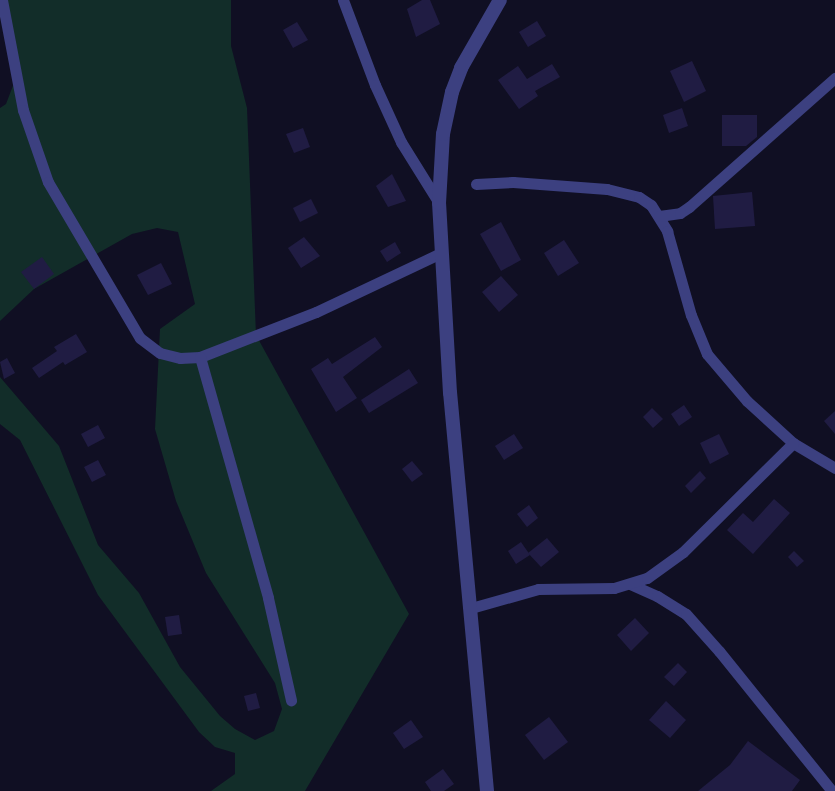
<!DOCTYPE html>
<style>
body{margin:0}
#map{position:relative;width:835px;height:791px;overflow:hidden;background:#100f23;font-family:Barlow,sans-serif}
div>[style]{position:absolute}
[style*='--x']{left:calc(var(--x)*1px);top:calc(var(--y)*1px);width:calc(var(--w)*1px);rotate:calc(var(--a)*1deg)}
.green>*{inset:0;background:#122d29}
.building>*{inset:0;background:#201c43}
.minor>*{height:11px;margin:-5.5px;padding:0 5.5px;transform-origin:5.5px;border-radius:5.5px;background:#3c4080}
.tertiary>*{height:14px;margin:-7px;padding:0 7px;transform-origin:7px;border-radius:7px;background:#3c4080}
span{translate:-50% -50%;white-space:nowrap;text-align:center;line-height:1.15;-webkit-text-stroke:4px #100f23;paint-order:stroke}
</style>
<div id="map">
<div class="green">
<div style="clip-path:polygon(2px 0,231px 0,231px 46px,247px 108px,256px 335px,409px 614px,305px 791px,211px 791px,235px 774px,235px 753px,215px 747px,199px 732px,98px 595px,20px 440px,0 424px,0 377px,59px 446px,98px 545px,139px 593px,180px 667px,220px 716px,235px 729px,255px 740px,274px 731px,282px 709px,275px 683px,206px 573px,176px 501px,155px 429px,160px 329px,195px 304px,178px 232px,157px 228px,132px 234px,34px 289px,0 321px,0 108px,6px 104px,14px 83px)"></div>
</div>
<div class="building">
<div style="clip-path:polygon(422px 0,430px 0,440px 24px,416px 37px,407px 9px)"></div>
<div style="clip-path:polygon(537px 21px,546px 36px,528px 47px,519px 32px)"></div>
<div style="clip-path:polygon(297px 22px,308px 40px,293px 48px,283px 30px)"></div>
<div style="clip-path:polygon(692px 61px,706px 91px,684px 102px,670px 71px)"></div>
<div style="clip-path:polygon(552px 64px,560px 77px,535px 91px,538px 96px,519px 109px,498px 80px,518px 66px,527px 79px)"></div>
<div style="clip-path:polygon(682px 108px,688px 126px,669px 133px,663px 115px)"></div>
<div style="clip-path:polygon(722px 115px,757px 115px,757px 137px,746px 146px,722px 146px)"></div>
<div style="clip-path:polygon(303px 128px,310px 147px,294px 153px,286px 134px)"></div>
<div style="clip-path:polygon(392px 174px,406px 201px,388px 207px,376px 186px)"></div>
<div style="clip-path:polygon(752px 192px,755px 226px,715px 229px,713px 196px)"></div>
<div style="clip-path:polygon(311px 199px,318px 213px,300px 222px,293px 208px)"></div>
<div style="clip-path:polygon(501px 222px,521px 260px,501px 271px,480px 234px)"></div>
<div style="clip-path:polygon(304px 237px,320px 256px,301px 268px,288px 248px)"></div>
<div style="clip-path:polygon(564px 240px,579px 263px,558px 276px,544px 253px)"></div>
<div style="clip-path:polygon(395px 242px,401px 253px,387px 262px,380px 251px)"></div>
<div style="clip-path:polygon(42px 257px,54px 274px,34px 289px,21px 272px)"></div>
<div style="clip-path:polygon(161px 263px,172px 284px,148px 295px,137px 275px)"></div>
<div style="clip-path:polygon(501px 276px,518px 295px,499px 312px,482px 292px)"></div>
<div style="clip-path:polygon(76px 334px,87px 352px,65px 365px,63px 362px,39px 378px,32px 368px,57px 351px,54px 347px)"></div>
<div style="clip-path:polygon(375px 337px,382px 347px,343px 377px,357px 398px,336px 412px,311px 369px,328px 358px,332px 364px)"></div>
<div style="clip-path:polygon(7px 358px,15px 373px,4px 379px,0 362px)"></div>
<div style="clip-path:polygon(409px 369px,418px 383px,369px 413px,361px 400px)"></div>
<div style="clip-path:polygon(684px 405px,692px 417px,679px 426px,671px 414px)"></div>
<div style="clip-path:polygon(652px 408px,663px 419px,653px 428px,643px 417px)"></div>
<div style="clip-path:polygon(835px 411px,835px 434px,824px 421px)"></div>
<div style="clip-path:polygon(98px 425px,105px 438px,88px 447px,81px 434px)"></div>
<div style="clip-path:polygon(514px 434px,523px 448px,504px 460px,495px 446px)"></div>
<div style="clip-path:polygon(719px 434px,729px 454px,710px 464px,700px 443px)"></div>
<div style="clip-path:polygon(98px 460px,106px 475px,92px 482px,84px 467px)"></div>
<div style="clip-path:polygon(412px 461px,423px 474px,412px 482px,402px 469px)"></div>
<div style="clip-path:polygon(700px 471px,706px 478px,691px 493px,685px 486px)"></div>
<div style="clip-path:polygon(774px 499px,790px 513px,753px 554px,727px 530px,743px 513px,753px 522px)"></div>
<div style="clip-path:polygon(529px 505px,538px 518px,527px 527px,517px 514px)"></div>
<div style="clip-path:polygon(547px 538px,559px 552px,541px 567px,528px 553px)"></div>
<div style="clip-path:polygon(521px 542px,530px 555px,516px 564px,508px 551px)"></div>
<div style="clip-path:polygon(794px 551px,804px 561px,797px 567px,788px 557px)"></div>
<div style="clip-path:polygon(179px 615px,182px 634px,168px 636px,165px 617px)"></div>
<div style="clip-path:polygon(635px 618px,649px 633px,631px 651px,617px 635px)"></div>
<div style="clip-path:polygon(678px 663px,687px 672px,674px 686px,664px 677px)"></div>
<div style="clip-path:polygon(256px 693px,260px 708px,248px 711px,244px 696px)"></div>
<div style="clip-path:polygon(666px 701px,686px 720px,670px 738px,649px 720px)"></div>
<div style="clip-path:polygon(549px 717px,568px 742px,544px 760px,525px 735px)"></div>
<div style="clip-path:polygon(411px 720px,423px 737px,404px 749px,393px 733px)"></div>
<div style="clip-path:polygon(748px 741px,800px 780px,792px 791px,698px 791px,730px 765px)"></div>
<div style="clip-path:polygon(443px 769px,454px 784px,444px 791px,431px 791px,425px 782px)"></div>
</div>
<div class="minor">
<div style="--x:2;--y:0;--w:112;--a:79.2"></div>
<div style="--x:23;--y:110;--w:76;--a:70.9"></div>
<div style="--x:48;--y:182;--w:181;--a:59.5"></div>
<div style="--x:140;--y:338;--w:25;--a:37"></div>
<div style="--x:160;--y:353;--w:21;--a:14"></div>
<div style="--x:180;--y:358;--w:20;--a:-3"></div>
<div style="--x:200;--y:357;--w:124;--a:-21.2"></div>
<div style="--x:316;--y:312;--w:138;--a:-25.3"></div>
<div style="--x:343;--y:0;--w:91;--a:69.4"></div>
<div style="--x:375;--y:85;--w:63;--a:65.5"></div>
<div style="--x:401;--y:142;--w:72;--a:58.1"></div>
<div style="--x:476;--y:184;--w:37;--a:-3"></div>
<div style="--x:513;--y:182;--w:94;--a:4.3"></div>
<div style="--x:607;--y:189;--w:33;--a:14"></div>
<div style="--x:639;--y:197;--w:14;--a:34"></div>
<div style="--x:651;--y:205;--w:31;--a:58"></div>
<div style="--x:667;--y:231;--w:87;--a:74.1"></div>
<div style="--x:691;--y:315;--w:42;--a:67.7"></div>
<div style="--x:707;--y:354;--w:62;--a:49.6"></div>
<div style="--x:747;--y:401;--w:62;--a:42.4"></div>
<div style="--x:793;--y:443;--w:49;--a:30.8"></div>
<div style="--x:659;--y:216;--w:21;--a:-8"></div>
<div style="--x:680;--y:213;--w:11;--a:-34"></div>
<div style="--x:689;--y:207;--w:195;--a:-41.5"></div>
<div style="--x:200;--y:357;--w:250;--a:74.2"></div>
<div style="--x:268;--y:598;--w:105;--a:77.3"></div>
<div style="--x:630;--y:584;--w:30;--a:24"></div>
<div style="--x:657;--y:596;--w:34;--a:32"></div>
<div style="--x:686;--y:614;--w:50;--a:48.3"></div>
<div style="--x:719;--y:651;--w:180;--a:51.1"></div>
<div style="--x:471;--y:608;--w:70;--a:-15.8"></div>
<div style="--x:538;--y:589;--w:76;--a:-0.8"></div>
<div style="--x:614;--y:588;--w:34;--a:-17"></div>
<div style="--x:647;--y:578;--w:44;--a:-35.8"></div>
<div style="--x:683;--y:552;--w:155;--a:-44.7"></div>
</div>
<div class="tertiary">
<div style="--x:487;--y:791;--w:400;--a:-95.3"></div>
<div style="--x:450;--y:393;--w:190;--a:-93.3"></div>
<div style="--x:439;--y:203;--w:69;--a:-86.7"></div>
<div style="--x:443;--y:134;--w:43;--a:-77.9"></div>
<div style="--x:452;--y:92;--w:26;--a:-69"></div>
<div style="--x:461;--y:68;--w:78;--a:-60.2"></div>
</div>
</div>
